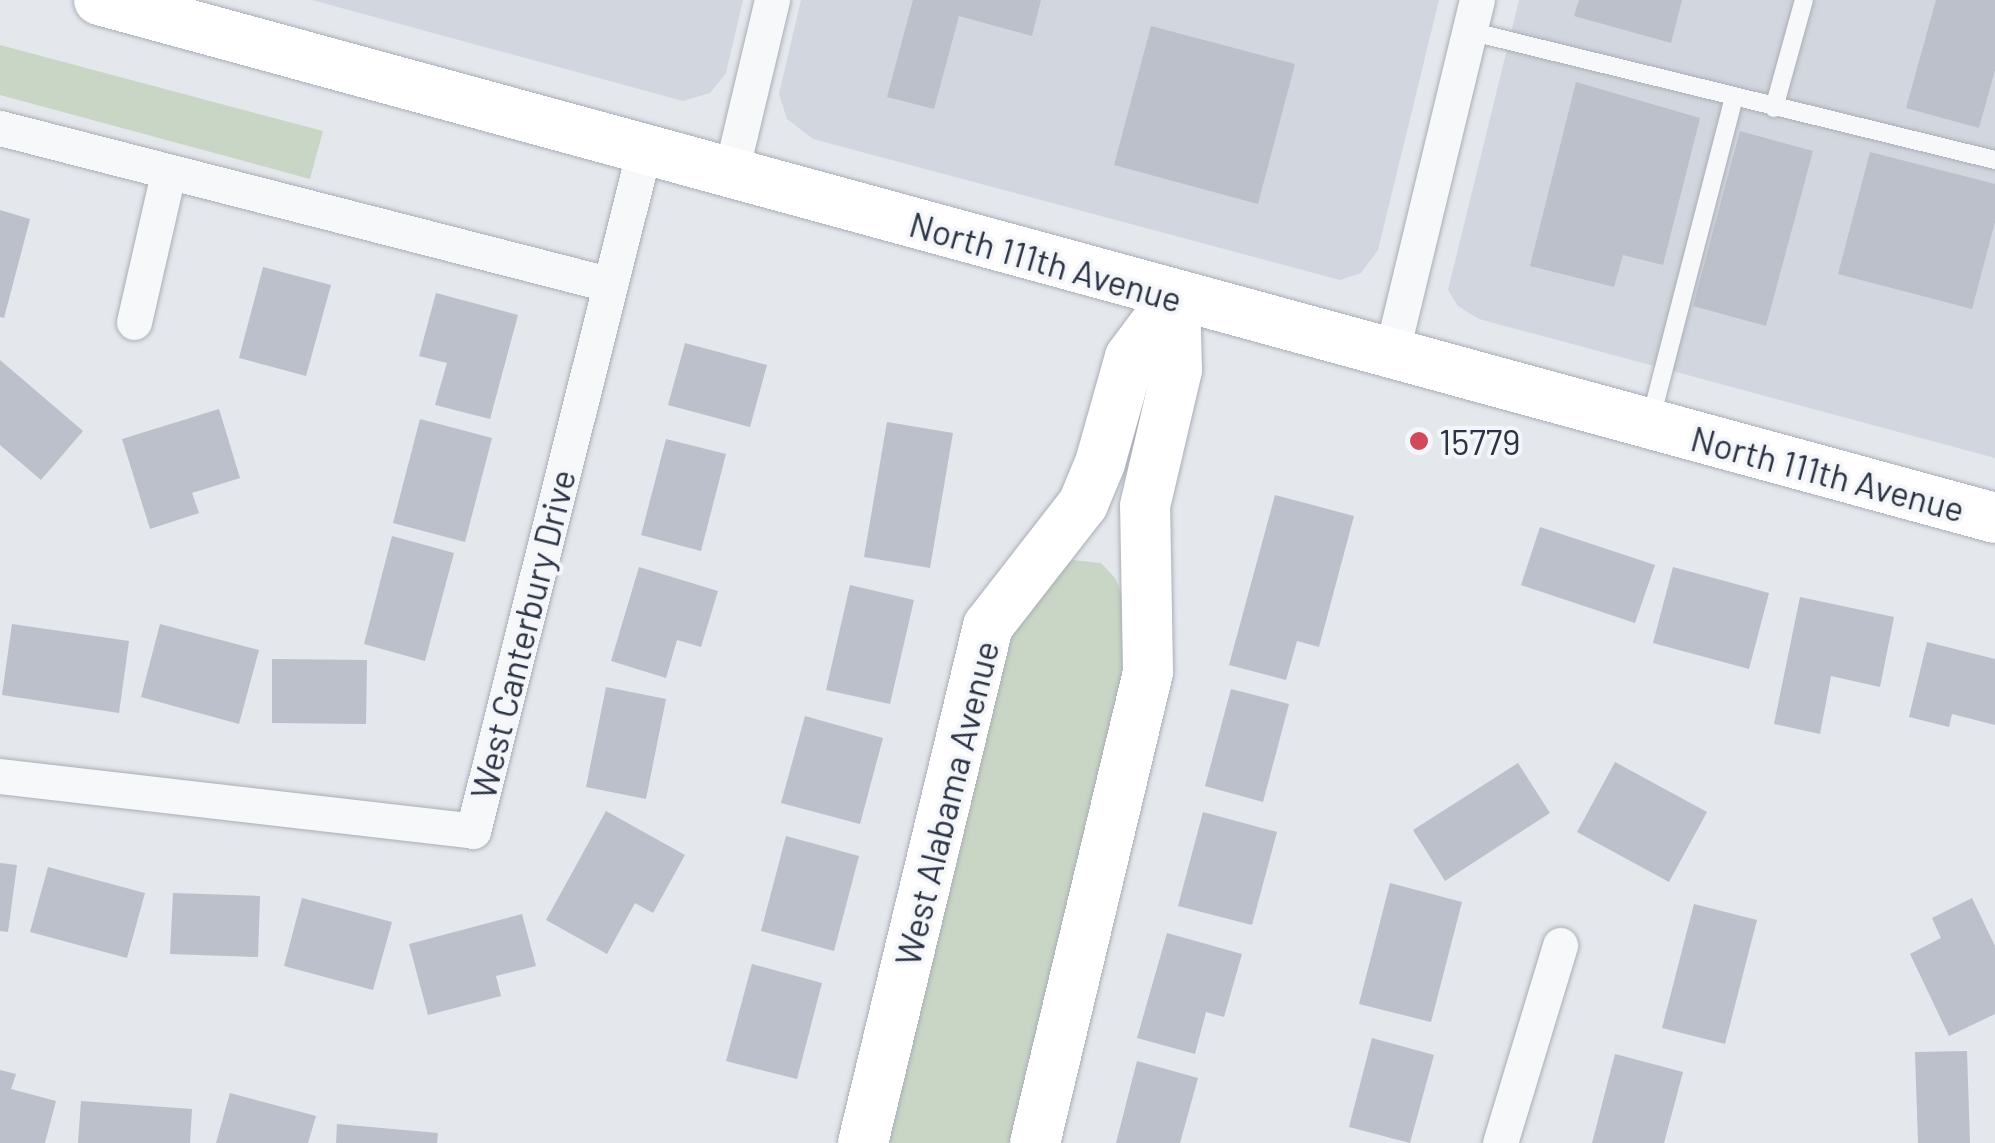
<!DOCTYPE html>
<html>
<head>
<meta charset="utf-8">
<style>
	body { margin:0 }
	#map { position:relative; width:1995px; height:1143px; overflow:hidden; background:#e4e7ec; font-family:Barlow,sans-serif }
	div>[style] { position:absolute }
	[style*='--x'] { left:calc(var(--x)*1px); top:calc(var(--y)*1px); width:calc(var(--w)*1px); rotate:calc(var(--a)*1deg) }
	.built>* { inset:0; background:#d2d6de }
	.green>* { inset:0; background:#c9d6c5 }
	.building>* { inset:0; background:#bbc0ca }
	.roads { filter:drop-shadow(0 0 2px #a9aeb7) drop-shadow(0 0 2px #a9aeb7) }
	.lane>* { height:18px; margin:-9px; padding:0 9px; transform-origin:9px; border-radius:9px; background:#f7f8fa }
	.street>* { height:35px; margin:-17.5px; padding:0 17.5px; transform-origin:17.5px; border-radius:17.5px; background:#f7f8fa }
	.secondary>* { height:50px; margin:-25px; padding:0 25px; transform-origin:25px; border-radius:25px; background:#fff }
	.dots>* { width:28px; height:28px; translate:-50% -50%; box-sizing:border-box; border:5px solid #f4f6f9; border-radius:50% }
	span { translate:-50% -50%; white-space:nowrap; text-align:center; line-height:1.15; -webkit-text-stroke:8px #f4f6f9; paint-order:stroke }
	.street-label { font-size:35px; color:#2b3445 }
	.poi-label { font-size:35px; color:#2b3445 }
	.left { translate:0 -50%; text-align:left }
</style>
</head>
<body>
<div id="map">
	<div class="built">
		<i style="clip-path:polygon(312px 0,743px 0,726px 73px,710px 93px,683px 101px)"></i>
		<i style="clip-path:polygon(801px 0,1439px 0,1378px 250px,1361px 273px,1340px 280px,813px 139px,787px 119px,779px 94px)"></i>
		<i style="clip-path:polygon(1519px 0,1995px 0,1995px 458px,1479px 319px,1458px 306px,1448px 290px)"></i>
	</div>
	<div class="green">
		<i style="clip-path:polygon(0 45px,323px 131px,310px 179px,0 95px)"></i>
		<i style="clip-path:polygon(1073px 560px,1101px 563px,1115px 578px,1126px 605px,1129px 666px,1018px 1143px,888px 1143px,1012px 633px,1064px 565px)"></i>
	</div>
	<div class="building">
		<i style="clip-path:polygon(913px 0,1041px 0,1032px 36px,959px 16px,934px 109px,887px 97px)"></i>
		<i style="clip-path:polygon(1579px 0,1682px 0,1671px 43px,1574px 16px)"></i>
		<i style="clip-path:polygon(1936px 0,1995px 0,1995px 70px,1979px 128px,1906px 108px)"></i>
		<i style="clip-path:polygon(1151px 26px,1295px 64px,1258px 204px,1114px 165px)"></i>
		<i style="clip-path:polygon(1576px 82px,1700px 118px,1663px 265px,1623px 255px,1614px 287px,1530px 266px)"></i>
		<i style="clip-path:polygon(1740px 131px,1813px 151px,1766px 326px,1693px 306px)"></i>
		<i style="clip-path:polygon(1870px 152px,1995px 184px,1995px 222px,1972px 309px,1838px 274px)"></i>
		<i style="clip-path:polygon(0 210px,30px 219px,4px 318px,0 317px)"></i>
		<i style="clip-path:polygon(263px 267px,331px 285px,306px 376px,239px 358px)"></i>
		<i style="clip-path:polygon(436px 293px,518px 315px,490px 419px,435px 405px,447px 363px,419px 356px)"></i>
		<i style="clip-path:polygon(685px 343px,767px 365px,750px 427px,668px 405px)"></i>
		<i style="clip-path:polygon(0 360px,83px 431px,41px 480px,0 445px)"></i>
		<i style="clip-path:polygon(219px 409px,240px 478px,192px 493px,199px 513px,150px 529px,122px 439px)"></i>
		<i style="clip-path:polygon(420px 419px,492px 438px,465px 542px,393px 523px)"></i>
		<i style="clip-path:polygon(887px 422px,953px 433px,930px 568px,864px 557px)"></i>
		<i style="clip-path:polygon(666px 439px,726px 454px,701px 551px,641px 535px)"></i>
		<i style="clip-path:polygon(1275px 495px,1354px 516px,1319px 647px,1297px 641px,1286px 680px,1229px 665px)"></i>
		<i style="clip-path:polygon(1540px 527px,1655px 565px,1635px 623px,1521px 585px)"></i>
		<i style="clip-path:polygon(392px 536px,454px 553px,425px 661px,364px 644px)"></i>
		<i style="clip-path:polygon(639px 567px,718px 591px,701px 647px,677px 640px,666px 678px,611px 661px)"></i>
		<i style="clip-path:polygon(1673px 567px,1769px 593px,1749px 669px,1653px 643px)"></i>
		<i style="clip-path:polygon(850px 585px,914px 600px,890px 704px,826px 690px)"></i>
		<i style="clip-path:polygon(1800px 597px,1894px 617px,1880px 687px,1831px 676px,1820px 734px,1774px 724px)"></i>
		<i style="clip-path:polygon(12px 624px,129px 641px,119px 713px,2px 695px)"></i>
		<i style="clip-path:polygon(160px 624px,259px 650px,239px 724px,141px 697px)"></i>
		<i style="clip-path:polygon(1927px 642px,1995px 659px,1995px 725px,1952px 714px,1949px 727px,1909px 717px)"></i>
		<i style="clip-path:polygon(272px 659px,367px 660px,366px 724px,272px 723px)"></i>
		<i style="clip-path:polygon(606px 687px,666px 699px,646px 799px,586px 787px)"></i>
		<i style="clip-path:polygon(1231px 689px,1289px 704px,1263px 802px,1205px 786px)"></i>
		<i style="clip-path:polygon(805px 716px,883px 738px,860px 824px,781px 803px)"></i>
		<i style="clip-path:polygon(1615px 762px,1707px 812px,1669px 882px,1577px 832px)"></i>
		<i style="clip-path:polygon(1518px 763px,1550px 813px,1445px 881px,1413px 830px)"></i>
		<i style="clip-path:polygon(606px 811px,685px 855px,653px 913px,635px 903px,607px 954px,546px 920px)"></i>
		<i style="clip-path:polygon(1203px 812px,1277px 832px,1252px 925px,1178px 906px)"></i>
		<i style="clip-path:polygon(786px 836px,859px 856px,834px 951px,761px 931px)"></i>
		<i style="clip-path:polygon(0 863px,17px 865px,8px 932px,0 931px)"></i>
		<i style="clip-path:polygon(48px 867px,145px 893px,127px 958px,30px 932px)"></i>
		<i style="clip-path:polygon(1390px 883px,1462px 902px,1431px 1022px,1359px 1004px)"></i>
		<i style="clip-path:polygon(173px 893px,260px 896px,258px 957px,170px 954px)"></i>
		<i style="clip-path:polygon(302px 898px,392px 922px,373px 990px,284px 966px)"></i>
		<i style="clip-path:polygon(1972px 898px,1995px 946px,1995px 1014px,1949px 1036px,1910px 954px,1941px 938px,1932px 918px)"></i>
		<i style="clip-path:polygon(1694px 904px,1757px 920px,1725px 1044px,1662px 1028px)"></i>
		<i style="clip-path:polygon(522px 914px,536px 966px,496px 976px,501px 996px,428px 1015px,409px 944px)"></i>
		<i style="clip-path:polygon(1167px 933px,1242px 954px,1224px 1017px,1206px 1012px,1195px 1054px,1137px 1038px)"></i>
		<i style="clip-path:polygon(752px 964px,822px 983px,797px 1079px,726px 1061px)"></i>
		<i style="clip-path:polygon(1372px 1038px,1434px 1055px,1410px 1143px,1349px 1127px)"></i>
		<i style="clip-path:polygon(1967px 1051px,1970px 1143px,1918px 1143px,1915px 1052px)"></i>
		<i style="clip-path:polygon(1615px 1054px,1683px 1072px,1664px 1143px,1592px 1143px)"></i>
		<i style="clip-path:polygon(1137px 1061px,1198px 1078px,1180px 1143px,1116px 1143px)"></i>
		<i style="clip-path:polygon(0 1070px,16px 1074px,11px 1089px,56px 1101px,45px 1143px,0 1143px)"></i>
		<i style="clip-path:polygon(230px 1093px,316px 1116px,308px 1143px,216px 1143px)"></i>
		<i style="clip-path:polygon(81px 1101px,192px 1109px,190px 1143px,78px 1143px)"></i>
		<i style="clip-path:polygon(337px 1124px,438px 1133px,437px 1143px,336px 1143px)"></i>
	</div>
	<div class="roads">
		<div class="lane">
			<i style="--x:1469;--y:31;--w:542;--a:13.78"></i>
			<i style="--x:1774;--y:108;--w:112;--a:-74.5"></i>
			<i style="--x:1650;--y:422;--w:335;--a:-75.5"></i>
		</div>
		<div class="street">
			<i style="--x:0;--y:128;--w:628;--a:14.39"></i>
			<i style="--x:731;--y:172;--w:177;--a:-76.6"></i>
			<i style="--x:134;--y:322;--w:152;--a:-77.1"></i>
			<i style="--x:1391;--y:355;--w:365;--a:-76.4"></i>
			<i style="--x:0;--y:776;--w:476;--a:6.6"></i>
			<i style="--x:473;--y:831;--w:702;--a:-75.9"></i>
			<i style="--x:1500;--y:1143;--w:207;--a:-73.1"></i>
		</div>
		<div class="secondary">
			<i style="--x:99;--y:0;--w:1965;--a:15.28"></i>
			<i style="--x:863;--y:1143;--w:532;--a:-76.41"></i>
			<i style="--x:988;--y:626;--w:155;--a:-52.1"></i>
			<i style="--x:1083;--y:504;--w:44;--a:-67.5"></i>
			<i style="--x:1100;--y:463;--w:110;--a:-74.2"></i>
			<i style="--x:1130;--y:357;--w:75;--a:-53.1"></i>
			<i style="--x:1035;--y:1143;--w:484;--a:-76.5"></i>
			<i style="--x:1148;--y:672;--w:166;--a:-91"></i>
			<i style="--x:1145;--y:506;--w:140;--a:-76.8"></i>
			<i style="--x:1177;--y:370;--w:73;--a:-91.6"></i>
		</div>
	</div>
	<div class="dots">
		<i style="left:1419px;top:441px;background:#d1495b"></i>
	</div>
	<div class="street-label">
		<span style="left:1046px;top:261px;rotate:16deg">North 111th Avenue</span>
		<span style="left:1828px;top:473px;rotate:15deg">North 111th Avenue</span>
		<span style="left:522px;top:634px;rotate:-76deg">West Canterbury Drive</span>
		<span style="left:946px;top:803px;rotate:-76deg">West Alabama Avenue</span>
	</div>
	<div class="poi-label">
		<span class="left" style="left:1439px;top:441px">15779</span>
	</div>
</div>
</body>
</html>
